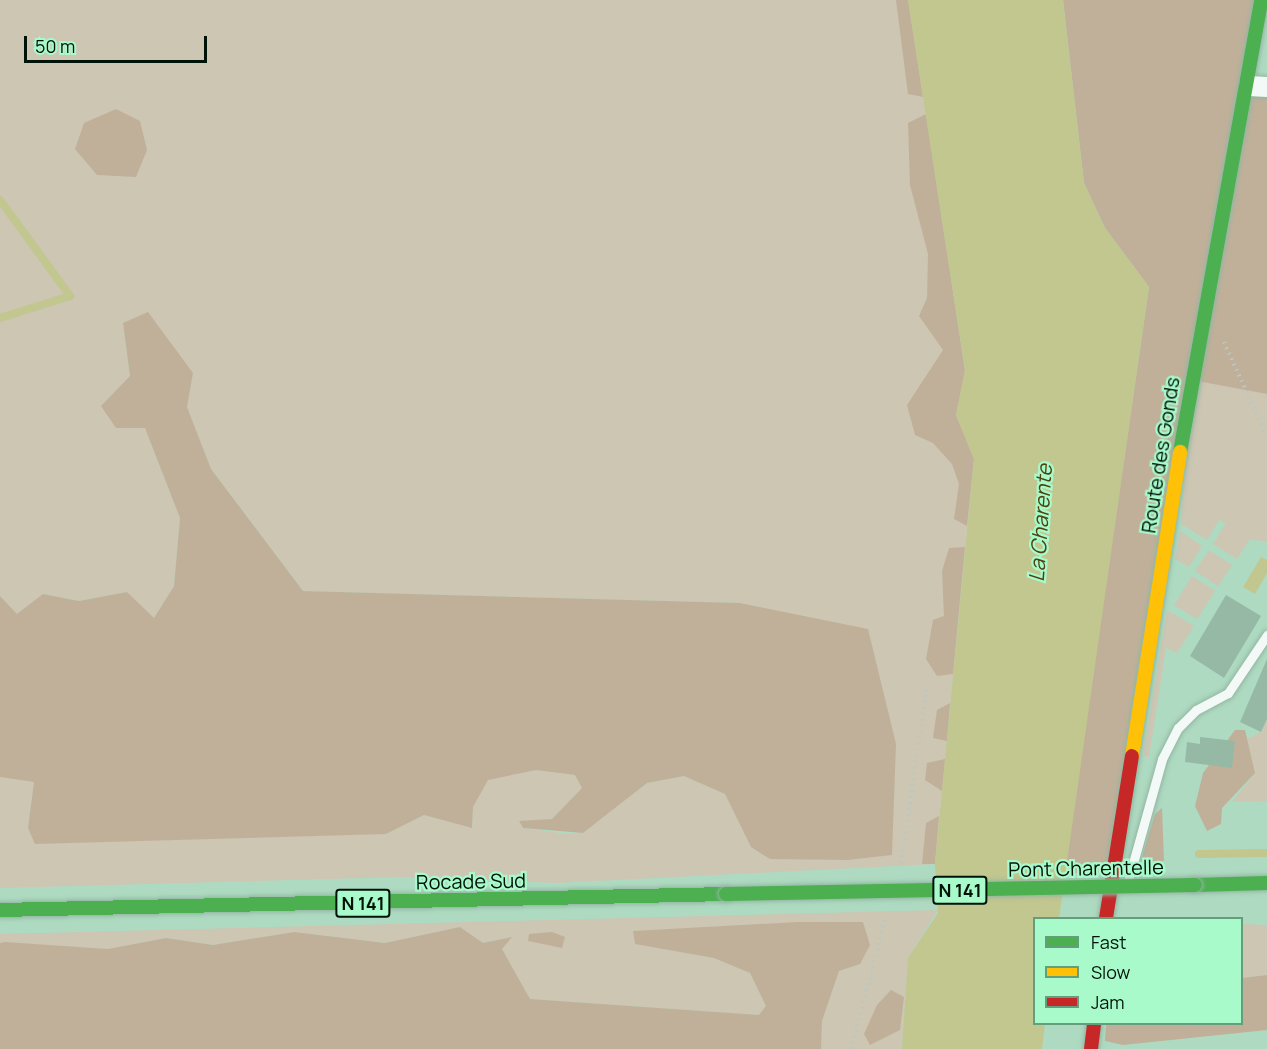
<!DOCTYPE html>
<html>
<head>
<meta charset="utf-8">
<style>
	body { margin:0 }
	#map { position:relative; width:1267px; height:1049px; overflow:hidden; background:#aedac1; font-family:Manrope,sans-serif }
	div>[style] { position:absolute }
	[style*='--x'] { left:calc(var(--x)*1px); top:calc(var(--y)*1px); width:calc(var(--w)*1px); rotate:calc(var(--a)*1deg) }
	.green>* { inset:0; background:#ccc6b3 }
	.forest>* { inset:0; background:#c1b099 }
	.water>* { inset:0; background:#c2c68f }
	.stream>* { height:8px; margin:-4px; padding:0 4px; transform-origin:4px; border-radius:4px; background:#c2c68f }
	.building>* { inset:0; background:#95b9a5 }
	.path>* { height:4px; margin-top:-2px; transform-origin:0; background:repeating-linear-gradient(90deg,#bcc7c1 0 1.5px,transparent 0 6px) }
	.roads { filter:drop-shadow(0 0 2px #92b6a2) drop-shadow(0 0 2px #92b6a2) }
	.lane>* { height:9px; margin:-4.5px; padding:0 4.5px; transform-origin:4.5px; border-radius:4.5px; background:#f3f9f6 }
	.street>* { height:20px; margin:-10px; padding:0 10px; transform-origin:10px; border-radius:10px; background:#f3f9f6 }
	.fast>* { height:14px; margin:-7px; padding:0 7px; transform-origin:7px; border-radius:7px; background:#4caf50 }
	.slow>* { height:14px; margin:-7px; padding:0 7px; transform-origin:7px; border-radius:7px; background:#ffc107 }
	.jam>* { height:14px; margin:-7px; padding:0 7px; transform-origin:7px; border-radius:7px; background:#c62828 }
	.bridges { filter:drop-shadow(0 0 2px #92b6a2) drop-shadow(0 0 2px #92b6a2) }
	.fast-bridge>* { height:14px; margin:-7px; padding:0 7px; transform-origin:7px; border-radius:7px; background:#4caf50 }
	span { translate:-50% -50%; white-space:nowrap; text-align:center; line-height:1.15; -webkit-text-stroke:4.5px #a8facb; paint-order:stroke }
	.shield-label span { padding:2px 4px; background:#a8facb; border:2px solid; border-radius:4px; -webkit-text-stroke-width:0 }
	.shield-label { font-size:18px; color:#001308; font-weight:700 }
	.street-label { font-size:20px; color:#001308 }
	.water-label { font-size:21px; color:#4d430e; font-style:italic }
	.legend { position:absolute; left:1033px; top:917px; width:210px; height:108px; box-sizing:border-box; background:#a8facb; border:2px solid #659e7d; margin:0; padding:8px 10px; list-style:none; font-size:18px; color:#001308 }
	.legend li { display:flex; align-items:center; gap:12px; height:30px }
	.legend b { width:30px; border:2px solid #659e7d }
	.scale { position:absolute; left:24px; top:36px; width:183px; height:27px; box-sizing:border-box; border:3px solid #001308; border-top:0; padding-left:8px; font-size:18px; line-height:21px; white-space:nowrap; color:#001308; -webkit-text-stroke:4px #a8facb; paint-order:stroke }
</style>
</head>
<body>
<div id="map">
	<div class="green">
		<i style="clip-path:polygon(0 0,908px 0,965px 371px,974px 459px,935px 864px,557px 883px,401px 877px,0 888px,0 777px,34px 782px,28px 828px,386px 834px,424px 815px,472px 828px,473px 807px,488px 779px,536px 770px,575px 775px,582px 788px,552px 819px,519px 822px,523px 828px,567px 834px,583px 833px,647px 783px,684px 776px,725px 794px,751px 847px,770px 858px,848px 860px,892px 855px,740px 603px,303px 591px,211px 469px,187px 407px,193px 373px,123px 323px,130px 376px,116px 428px,145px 428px,180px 518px,174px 586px,154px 619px,127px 592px,79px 601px,44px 594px,17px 614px,0 596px)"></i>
		<i style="clip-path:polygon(1191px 379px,1267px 394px,1267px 542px,1250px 539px,1237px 559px,1213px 544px,1226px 523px,1219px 520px,1207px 540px,1181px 524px)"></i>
		<i style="clip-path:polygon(1180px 531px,1202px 546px,1189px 567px,1175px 559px)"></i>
		<i style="clip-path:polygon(1209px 550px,1232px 565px,1218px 586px,1195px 571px)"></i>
		<i style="clip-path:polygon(1192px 576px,1215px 591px,1197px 619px,1174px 605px)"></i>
		<i style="clip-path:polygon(1167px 610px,1194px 626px,1177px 653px,1166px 648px,1149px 757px,1143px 756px)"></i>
		<i style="clip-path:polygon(1267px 719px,1267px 801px,1232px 802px,1255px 773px,1247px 739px,1261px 732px)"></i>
		<i style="clip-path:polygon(938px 910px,908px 958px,902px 1049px,821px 1049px,822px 1021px,839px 971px,860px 964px,635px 944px,714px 958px,750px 973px,766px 1006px,759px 1015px,530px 999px,502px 949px,511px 937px,483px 943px,460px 927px,385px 943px,294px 932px,213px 945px,166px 938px,109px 949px,0 943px,0 934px)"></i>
		<i style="clip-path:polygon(1242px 924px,1267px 925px,1267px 975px,1242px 978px)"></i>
	</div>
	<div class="forest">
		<i style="clip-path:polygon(896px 0,908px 0,923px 97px,908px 94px)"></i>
		<i style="clip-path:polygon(1063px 0,1260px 0,1249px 86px,1267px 87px,1267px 394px,1192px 380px,1112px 871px,1064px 874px,1149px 287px,1105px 228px,1084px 183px)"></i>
		<i style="clip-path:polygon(116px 109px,140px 121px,147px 150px,136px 177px,97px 175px,75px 149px,84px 123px)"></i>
		<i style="clip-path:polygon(926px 114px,965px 371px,956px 415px,974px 459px,967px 526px,954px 519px,959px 484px,952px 464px,933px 443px,915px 435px,907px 405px,943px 350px,919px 316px,927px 298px,928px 254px,910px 185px,908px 123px)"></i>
		<i style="clip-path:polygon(148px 312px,193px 373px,187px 407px,211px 469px,303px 591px,740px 603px,868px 629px,896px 744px,892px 855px,848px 860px,770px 859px,751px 847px,725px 794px,684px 776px,647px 783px,583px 833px,523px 828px,519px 821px,552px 819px,582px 788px,575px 775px,536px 770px,488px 780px,473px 807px,472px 828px,424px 815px,386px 834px,35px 844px,28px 828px,34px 782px,0 777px,0 596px,17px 614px,43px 594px,79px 601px,127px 592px,154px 618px,174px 586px,180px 518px,145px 428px,116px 428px,101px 406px,130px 376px,123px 323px)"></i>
		<i style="clip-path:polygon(965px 547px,953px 674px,937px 676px,926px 659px,933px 620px,944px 616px,942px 571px,949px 548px)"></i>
		<i style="clip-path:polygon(950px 703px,947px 741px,933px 738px,937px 710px)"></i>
		<i style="clip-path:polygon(1235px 730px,1245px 730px,1255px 773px,1222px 808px,1221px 824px,1207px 831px,1195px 806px,1203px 773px)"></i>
		<i style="clip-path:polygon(945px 759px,942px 791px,925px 780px,927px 763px)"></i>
		<i style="clip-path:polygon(1162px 808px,1164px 861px,1141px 861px,1155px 814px)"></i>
		<i style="clip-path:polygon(939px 816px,935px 864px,922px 864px,926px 823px)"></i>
		<i style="clip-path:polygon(797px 922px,863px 922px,870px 945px,860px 964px,839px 971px,822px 1021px,821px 1049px,0 1049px,0 943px,5px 942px,108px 949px,166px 938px,213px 945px,294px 932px,385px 943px,460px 927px,483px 943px,512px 937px,502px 949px,530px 999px,759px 1015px,766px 1006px,750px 973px,714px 958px,635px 944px,633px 931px)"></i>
		<i style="clip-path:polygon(552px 932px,565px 937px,562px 948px,528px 941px,529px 934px)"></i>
		<i style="clip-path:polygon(1267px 975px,1267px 1030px,1123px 1045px,1105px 1041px,1106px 1024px,1242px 1024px,1242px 978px)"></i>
		<i style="clip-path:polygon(891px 990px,904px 997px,900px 1030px,870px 1045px,864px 1034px,877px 1005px)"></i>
	</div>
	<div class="water">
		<i style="clip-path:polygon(908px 0,1063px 0,1084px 183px,1105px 228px,1149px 287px,1059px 918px,1034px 918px,1034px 1024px,1045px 1024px,1042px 1049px,902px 1049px,908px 958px,938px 913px,935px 864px,974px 459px,956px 415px,965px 370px)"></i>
		<i style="clip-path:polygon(1261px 557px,1267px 560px,1267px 573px,1255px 594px,1243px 587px)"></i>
	</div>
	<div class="stream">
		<i style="--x:0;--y:200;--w:119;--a:53.9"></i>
		<i style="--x:70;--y:296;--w:73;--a:162.6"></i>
		<i style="--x:1199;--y:854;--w:68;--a:-0.8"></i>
	</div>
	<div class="building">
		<i style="clip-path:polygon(1226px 595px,1261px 616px,1224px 678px,1190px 656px)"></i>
		<i style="clip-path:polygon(1267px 659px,1267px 719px,1261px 732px,1240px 722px)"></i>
		<i style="clip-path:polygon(1200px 737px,1235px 741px,1232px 768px,1185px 762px,1187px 742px,1200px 744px)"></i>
	</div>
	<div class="path">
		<i style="--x:1224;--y:342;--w:104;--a:65.6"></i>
		<i style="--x:901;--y:863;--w:180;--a:-81.7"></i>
		<i style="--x:851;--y:1049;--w:134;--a:-75.3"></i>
	</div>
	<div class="roads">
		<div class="lane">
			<i style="--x:1128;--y:881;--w:127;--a:-74.4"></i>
			<i style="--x:1162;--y:759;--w:35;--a:-63"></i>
			<i style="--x:1178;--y:728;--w:25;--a:-45"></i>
			<i style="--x:1196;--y:710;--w:36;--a:-28"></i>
			<i style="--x:1228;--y:693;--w:70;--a:-56.1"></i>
		</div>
		<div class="street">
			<i style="--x:1249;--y:86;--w:18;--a:3"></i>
		</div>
		<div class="fast">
			<i style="--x:1180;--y:452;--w:459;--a:-79.8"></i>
			<i style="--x:1195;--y:885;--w:72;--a:-1.6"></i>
			<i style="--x:0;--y:910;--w:726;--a:-1.26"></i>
		</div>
		<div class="slow">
			<i style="--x:1132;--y:756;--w:308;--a:-81"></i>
		</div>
		<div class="jam">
			<i style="--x:1106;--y:918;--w:164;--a:-80.9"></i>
			<i style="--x:1091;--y:1049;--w:25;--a:-83"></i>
		</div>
	</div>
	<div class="bridges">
		<div class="fast-bridge">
			<i style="--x:726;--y:894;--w:469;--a:-1.1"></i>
		</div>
	</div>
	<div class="shield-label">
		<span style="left:960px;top:890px">N 141</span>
		<span style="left:363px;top:903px">N 141</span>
	</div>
	<div class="street-label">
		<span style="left:1160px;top:455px;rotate:-81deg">Route des Gonds</span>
		<span style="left:1086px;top:868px;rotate:-1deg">Pont Charentelle</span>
		<span style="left:471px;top:881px;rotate:-1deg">Rocade Sud</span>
	</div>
	<div class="water-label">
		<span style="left:1040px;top:523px;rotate:-86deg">La Charente</span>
	</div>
	<ul class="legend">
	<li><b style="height:8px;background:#4caf50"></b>Fast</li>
	<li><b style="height:8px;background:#ffc107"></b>Slow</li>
	<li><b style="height:8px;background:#c62828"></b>Jam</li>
	</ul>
	<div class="scale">50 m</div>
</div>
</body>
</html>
